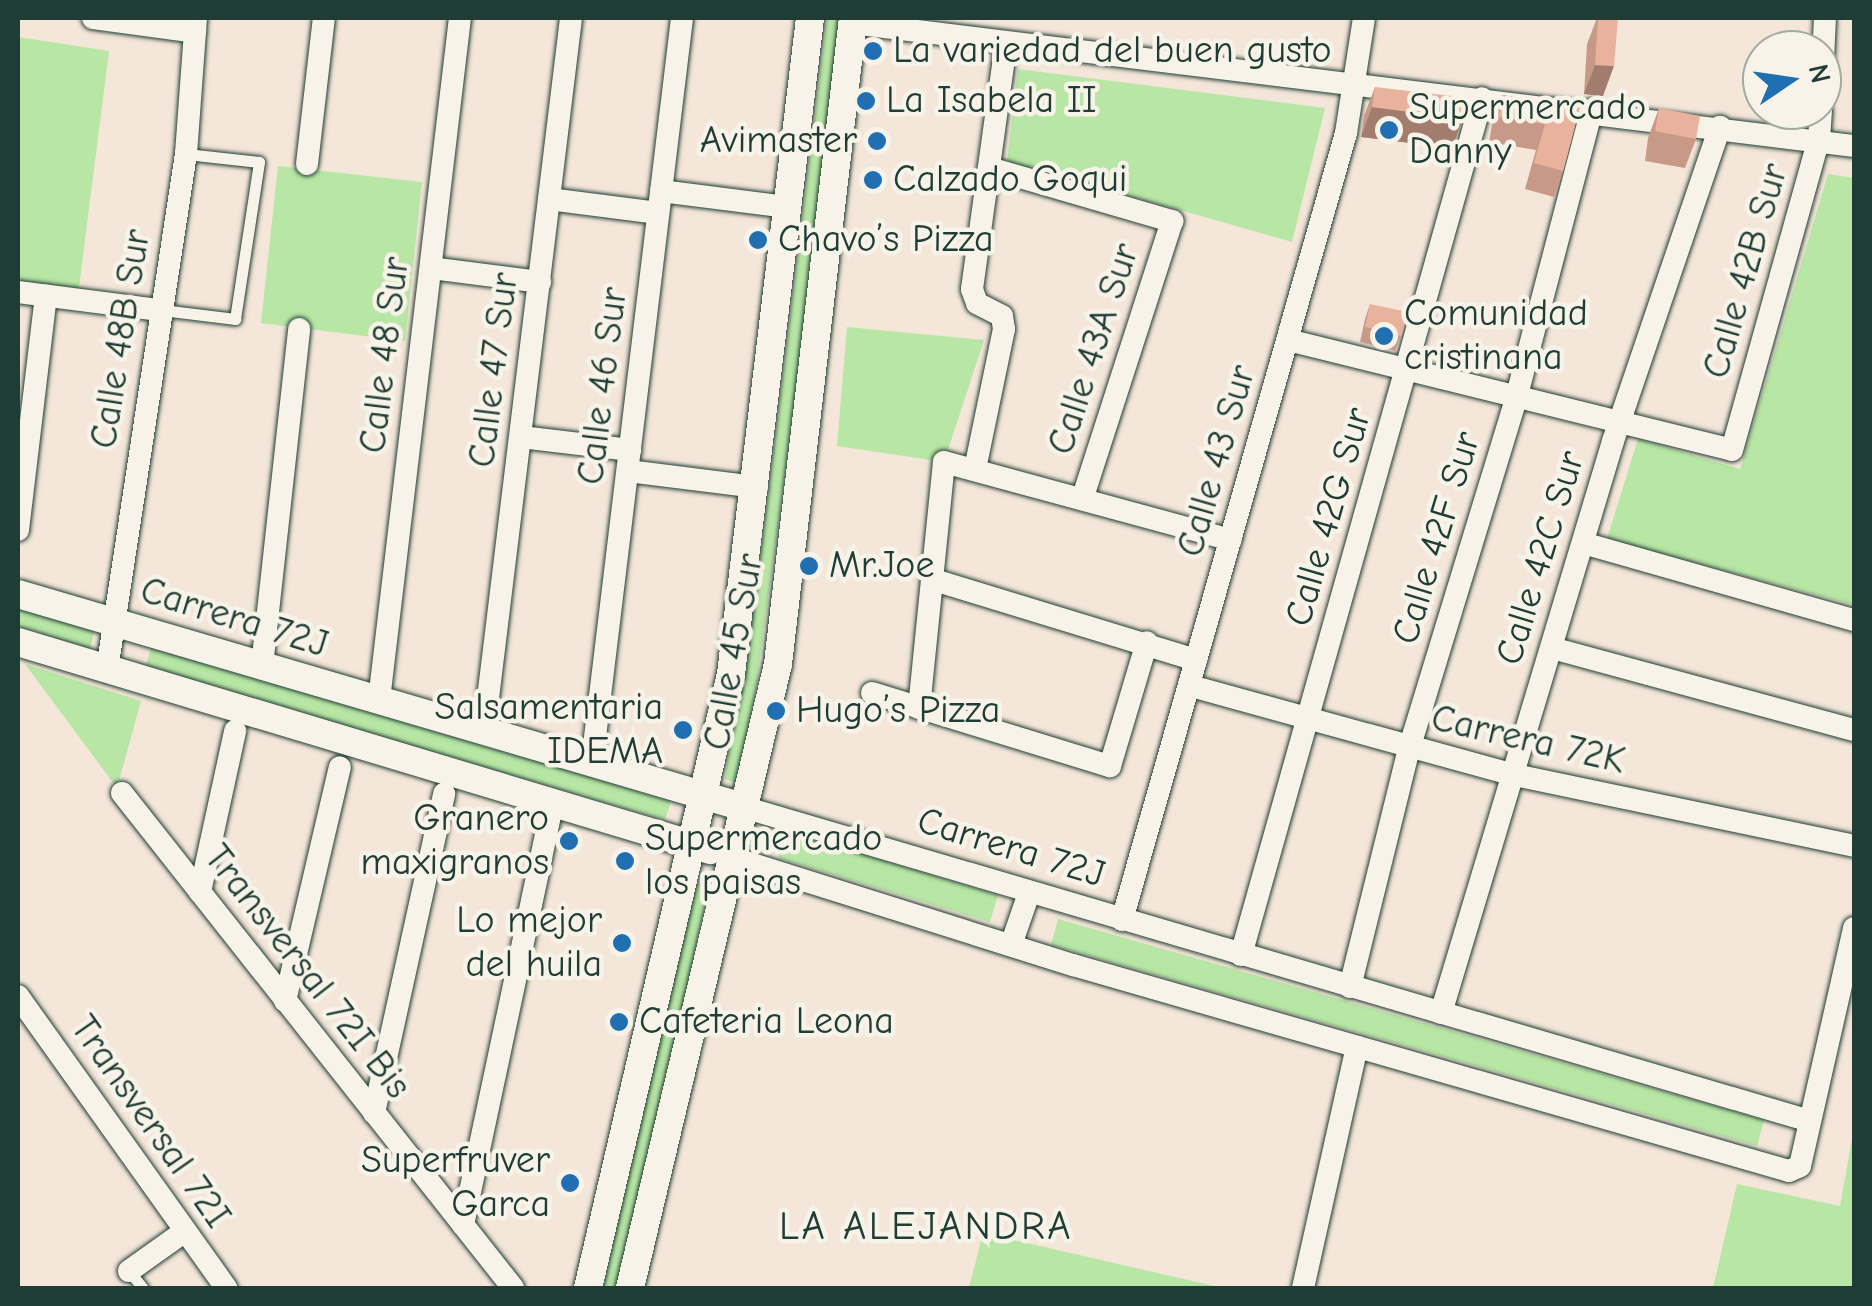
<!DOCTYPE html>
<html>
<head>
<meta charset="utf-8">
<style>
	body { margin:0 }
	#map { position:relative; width:1872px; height:1306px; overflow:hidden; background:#f4e6d9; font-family:"Comic Neue",sans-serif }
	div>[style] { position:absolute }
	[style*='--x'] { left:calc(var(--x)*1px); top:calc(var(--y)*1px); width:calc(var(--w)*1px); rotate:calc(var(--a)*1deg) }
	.green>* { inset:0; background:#b8e6a5 }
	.roads { filter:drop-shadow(0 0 2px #1f3d34) drop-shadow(0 0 2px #1f3d34) }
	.service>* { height:11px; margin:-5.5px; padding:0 5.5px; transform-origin:5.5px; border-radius:5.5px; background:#f7f3e8 }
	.minor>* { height:22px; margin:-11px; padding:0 11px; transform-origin:11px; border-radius:11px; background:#f7f3e8 }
	.tertiary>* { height:28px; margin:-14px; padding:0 14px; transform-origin:14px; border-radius:14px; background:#f7f3e8 }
	.wall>* { inset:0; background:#c89987 }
	.shaded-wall>* { inset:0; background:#a27d6e }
	.building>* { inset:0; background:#e8b29d }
	.dots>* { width:28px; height:28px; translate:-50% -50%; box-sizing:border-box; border:5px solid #f7f3e8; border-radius:50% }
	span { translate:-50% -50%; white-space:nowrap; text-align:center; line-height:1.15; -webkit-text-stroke:9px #f7f3e8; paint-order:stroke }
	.poi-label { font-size:38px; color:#1f3d34 }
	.left { translate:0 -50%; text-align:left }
	.right { translate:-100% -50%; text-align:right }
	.street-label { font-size:38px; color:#1f3d34 }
	.neighbourhood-label { font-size:40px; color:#1f3d34; letter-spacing:2.5px }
	.frame { position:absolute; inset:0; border:20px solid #1f3d34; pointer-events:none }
	.north { position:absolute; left:1742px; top:30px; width:100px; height:100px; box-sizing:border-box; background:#f7f3e8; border:2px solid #a1aaa0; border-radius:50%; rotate:77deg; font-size:28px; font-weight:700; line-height:40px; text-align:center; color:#1f3d34 }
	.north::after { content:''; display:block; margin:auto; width:35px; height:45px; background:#1f6fb2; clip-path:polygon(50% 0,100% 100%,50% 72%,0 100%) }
</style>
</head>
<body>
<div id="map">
	<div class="green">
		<i style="clip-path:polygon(827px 18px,841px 18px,811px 281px,756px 688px,736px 783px,725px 779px,764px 532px)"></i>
		<i style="clip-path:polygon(18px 37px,109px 51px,78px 295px,18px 289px)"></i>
		<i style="clip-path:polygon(1018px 69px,1325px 108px,1292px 242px,1007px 161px)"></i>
		<i style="clip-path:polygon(278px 166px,422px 182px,405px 341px,261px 323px)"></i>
		<i style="clip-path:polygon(1828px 174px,1854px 178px,1854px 605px,1607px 539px,1638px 439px,1740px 469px)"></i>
		<i style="clip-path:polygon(847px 327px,984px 340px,944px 462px,837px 446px)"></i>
		<i style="clip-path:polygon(18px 605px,96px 624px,90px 649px,18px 626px)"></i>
		<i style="clip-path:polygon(151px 648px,671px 801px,665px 820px,145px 668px)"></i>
		<i style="clip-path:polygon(25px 664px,141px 701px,117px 788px)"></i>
		<i style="clip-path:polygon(786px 831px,998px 895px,990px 922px,778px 858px)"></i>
		<i style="clip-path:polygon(693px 882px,709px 886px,620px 1288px,603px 1288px)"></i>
		<i style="clip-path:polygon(1058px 919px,1764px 1120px,1757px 1146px,1051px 945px)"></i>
		<i style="clip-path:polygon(1854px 1128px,1854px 1288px,1713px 1288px,1737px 1184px,1840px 1206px)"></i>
		<i style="clip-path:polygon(983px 1233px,1223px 1288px,969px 1288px)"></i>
	</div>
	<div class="roads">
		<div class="service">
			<i style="--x:162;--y:310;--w:74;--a:7"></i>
			<i style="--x:235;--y:319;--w:159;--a:-81.3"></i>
			<i style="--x:259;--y:162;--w:73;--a:-173.7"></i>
			<i style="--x:129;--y:1271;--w:22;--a:51"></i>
		</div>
		<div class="minor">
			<i style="--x:93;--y:18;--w:103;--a:7.8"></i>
			<i style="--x:852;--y:23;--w:1010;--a:7"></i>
			<i style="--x:1822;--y:81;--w:63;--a:-87.3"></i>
			<i style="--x:307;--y:164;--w:147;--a:-83.4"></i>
			<i style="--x:989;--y:168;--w:191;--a:16.2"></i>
			<i style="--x:1172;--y:221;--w:292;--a:107.9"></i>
			<i style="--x:661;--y:191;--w:128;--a:7.2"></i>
			<i style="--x:549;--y:199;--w:110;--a:7.3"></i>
			<i style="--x:431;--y:268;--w:110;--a:7.3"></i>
			<i style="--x:18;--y:292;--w:141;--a:7.3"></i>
			<i style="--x:1288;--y:340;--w:457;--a:13.9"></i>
			<i style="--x:1732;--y:450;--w:323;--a:-74.4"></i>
			<i style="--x:1819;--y:139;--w:29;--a:-86"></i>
			<i style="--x:521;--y:437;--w:110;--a:6.8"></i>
			<i style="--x:975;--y:469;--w:143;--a:-78.3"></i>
			<i style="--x:1004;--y:329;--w:13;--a:-99"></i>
			<i style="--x:1002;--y:316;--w:28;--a:-153"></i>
			<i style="--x:977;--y:303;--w:15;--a:-110"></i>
			<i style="--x:972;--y:289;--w:248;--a:-82.1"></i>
			<i style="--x:628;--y:471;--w:130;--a:7.1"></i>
			<i style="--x:18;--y:530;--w:236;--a:-83.2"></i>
			<i style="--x:1583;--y:543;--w:282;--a:15.9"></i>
			<i style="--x:934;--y:580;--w:274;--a:17"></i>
			<i style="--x:1552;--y:648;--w:313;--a:15.2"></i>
			<i style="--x:262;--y:666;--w:339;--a:-83.7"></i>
			<i style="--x:107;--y:670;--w:522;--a:-81.3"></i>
			<i style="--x:186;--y:154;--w:136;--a:-85.8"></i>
			<i style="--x:1191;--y:686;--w:331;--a:15.4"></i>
			<i style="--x:1510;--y:774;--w:351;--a:11.8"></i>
			<i style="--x:872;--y:693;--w:249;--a:17.1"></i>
			<i style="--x:1110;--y:766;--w:129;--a:-73.4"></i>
			<i style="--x:379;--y:700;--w:687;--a:-83.23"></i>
			<i style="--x:919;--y:708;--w:247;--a:-84.2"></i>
			<i style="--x:944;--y:462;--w:297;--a:15.2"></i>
			<i style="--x:484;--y:731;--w:718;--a:-83.04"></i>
			<i style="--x:592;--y:762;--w:749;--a:-83.1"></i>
			<i style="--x:122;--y:793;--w:631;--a:51.69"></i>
			<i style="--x:743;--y:807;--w:1112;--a:16.4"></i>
			<i style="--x:730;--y:857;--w:360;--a:17.5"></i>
			<i style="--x:1073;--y:965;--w:745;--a:16.05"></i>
			<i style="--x:1789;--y:1171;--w:12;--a:-24"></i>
			<i style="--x:1800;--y:1166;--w:244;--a:-77.2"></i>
			<i style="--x:200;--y:892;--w:165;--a:-77.7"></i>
			<i style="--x:1122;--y:920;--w:818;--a:-74.11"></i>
			<i style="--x:1346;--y:133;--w:116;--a:-81.1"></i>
			<i style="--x:1011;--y:945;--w:55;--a:-70.9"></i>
			<i style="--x:1241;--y:955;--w:890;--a:-74.29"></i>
			<i style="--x:1350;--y:987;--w:245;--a:-76.1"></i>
			<i style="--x:1409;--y:749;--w:370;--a:-73"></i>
			<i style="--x:1517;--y:395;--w:295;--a:-75.3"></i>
			<i style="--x:18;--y:996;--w:359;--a:54.5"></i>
			<i style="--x:285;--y:1001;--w:240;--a:-76.8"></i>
			<i style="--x:1441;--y:1013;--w:597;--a:-73.26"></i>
			<i style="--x:1613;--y:441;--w:332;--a:-71.2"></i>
			<i style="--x:374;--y:1113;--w:327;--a:-77.6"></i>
			<i style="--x:463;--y:1225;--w:432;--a:-78"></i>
			<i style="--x:129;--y:1271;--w:69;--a:-35.5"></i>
			<i style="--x:1303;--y:1288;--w:247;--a:-77.4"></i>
		</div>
		<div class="tertiary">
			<i style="--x:18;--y:594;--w:756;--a:16.37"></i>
			<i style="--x:18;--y:642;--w:723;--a:16.73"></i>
			<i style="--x:588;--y:1288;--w:630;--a:-76.89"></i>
			<i style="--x:731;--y:674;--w:661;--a:-83.13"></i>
			<i style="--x:630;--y:1288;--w:641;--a:-76.66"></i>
			<i style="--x:778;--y:664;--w:650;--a:-83.38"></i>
		</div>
	</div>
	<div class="wall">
		<i style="clip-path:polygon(1597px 18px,1618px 18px,1603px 96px,1584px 94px,1587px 44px)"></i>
		<i style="clip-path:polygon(1375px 87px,1463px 119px,1452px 148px,1361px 137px,1364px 116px)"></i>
		<i style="clip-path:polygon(1502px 95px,1580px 107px,1563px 171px,1554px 197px,1525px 189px,1536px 150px,1489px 142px,1493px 120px)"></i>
		<i style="clip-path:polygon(1659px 108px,1696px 139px,1685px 168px,1645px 161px,1648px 138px)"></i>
		<i style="clip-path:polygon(1370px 304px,1401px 336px,1395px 351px,1360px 342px,1365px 319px)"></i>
	</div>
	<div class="shaded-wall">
		<i style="clip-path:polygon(1595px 65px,1614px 66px,1603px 96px,1584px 94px)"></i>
		<i style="clip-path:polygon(1372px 107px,1463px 119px,1452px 148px,1361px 137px)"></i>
	</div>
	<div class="building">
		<i style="clip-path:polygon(1598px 18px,1618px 18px,1614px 66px,1595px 65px)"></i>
		<i style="clip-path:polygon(1375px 87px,1469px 98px,1463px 119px,1372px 107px)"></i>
		<i style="clip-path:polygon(1502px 95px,1580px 107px,1563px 171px,1534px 163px,1545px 124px,1499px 117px)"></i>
		<i style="clip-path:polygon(1659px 108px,1700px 116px,1696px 139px,1655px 131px)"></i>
		<i style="clip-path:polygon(1370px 304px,1408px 312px,1401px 336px,1365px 327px)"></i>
	</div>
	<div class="dots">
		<i style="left:873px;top:51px;background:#1f6fb2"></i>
		<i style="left:866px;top:101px;background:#1f6fb2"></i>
		<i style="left:1389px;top:130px;background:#1f6fb2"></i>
		<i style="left:877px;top:141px;background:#1f6fb2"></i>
		<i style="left:873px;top:180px;background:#1f6fb2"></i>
		<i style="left:758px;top:240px;background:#1f6fb2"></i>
		<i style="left:1384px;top:336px;background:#1f6fb2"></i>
		<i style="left:809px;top:566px;background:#1f6fb2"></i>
		<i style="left:776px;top:711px;background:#1f6fb2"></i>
		<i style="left:683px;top:730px;background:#1f6fb2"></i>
		<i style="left:569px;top:841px;background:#1f6fb2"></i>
		<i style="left:625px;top:861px;background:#1f6fb2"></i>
		<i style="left:622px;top:943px;background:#1f6fb2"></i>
		<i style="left:619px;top:1022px;background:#1f6fb2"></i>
		<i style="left:570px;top:1183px;background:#1f6fb2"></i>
	</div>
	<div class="poi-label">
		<span class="left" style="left:893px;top:51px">La variedad del buen gusto</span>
		<span class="left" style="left:886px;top:101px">La Isabela II</span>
		<span class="left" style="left:1409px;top:130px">Supermercado<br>Danny</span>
		<span class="right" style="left:857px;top:141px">Avimaster</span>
		<span class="left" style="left:893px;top:180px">Calzado Goqui</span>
		<span class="left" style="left:778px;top:240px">Chavo’s Pizza</span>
		<span class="left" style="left:1404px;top:336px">Comunidad<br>cristinana</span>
		<span class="left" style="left:829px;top:566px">Mr.Joe</span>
		<span class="right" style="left:663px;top:730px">Salsamentaria<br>IDEMA</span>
		<span class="left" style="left:796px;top:711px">Hugo’s Pizza</span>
		<span class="right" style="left:549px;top:841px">Granero<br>maxigranos</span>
		<span class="left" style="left:645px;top:861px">Supermercado<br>los paisas</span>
		<span class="right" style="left:602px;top:943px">Lo mejor<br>del huila</span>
		<span class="left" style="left:639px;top:1022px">Cafeteria Leona</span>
		<span class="right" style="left:550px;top:1183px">Superfruver<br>Garca</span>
	</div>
	<div class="street-label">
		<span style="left:1746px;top:271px;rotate:-74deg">Calle 42B Sur</span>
		<span style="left:121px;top:339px;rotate:-81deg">Calle 48B Sur</span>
		<span style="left:1094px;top:349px;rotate:-72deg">Calle 43A Sur</span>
		<span style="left:385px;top:355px;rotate:-83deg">Calle 48 Sur</span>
		<span style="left:494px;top:370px;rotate:-83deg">Calle 47 Sur</span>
		<span style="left:603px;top:386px;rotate:-83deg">Calle 46 Sur</span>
		<span style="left:1217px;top:461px;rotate:-74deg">Calle 43 Sur</span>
		<span style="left:1329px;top:517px;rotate:-74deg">Calle 42G Sur</span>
		<span style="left:1437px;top:538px;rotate:-73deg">Calle 42F Sur</span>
		<span style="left:1541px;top:558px;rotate:-73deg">Calle 42C Sur</span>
		<span style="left:234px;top:618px;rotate:17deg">Carrera 72J</span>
		<span style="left:734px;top:652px;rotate:-80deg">Calle 45 Sur</span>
		<span style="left:1528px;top:740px;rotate:13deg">Carrera 72K</span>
		<span style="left:1011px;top:848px;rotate:17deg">Carrera 72J</span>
		<span style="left:307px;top:972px;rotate:52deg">Transversal 72I Bis</span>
		<span style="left:150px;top:1122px;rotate:55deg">Transversal 72I</span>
	</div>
	<div class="neighbourhood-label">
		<span style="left:926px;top:1226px">LA ALEJANDRA</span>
	</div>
	<div class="frame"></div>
	<div class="north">N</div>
</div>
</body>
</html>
